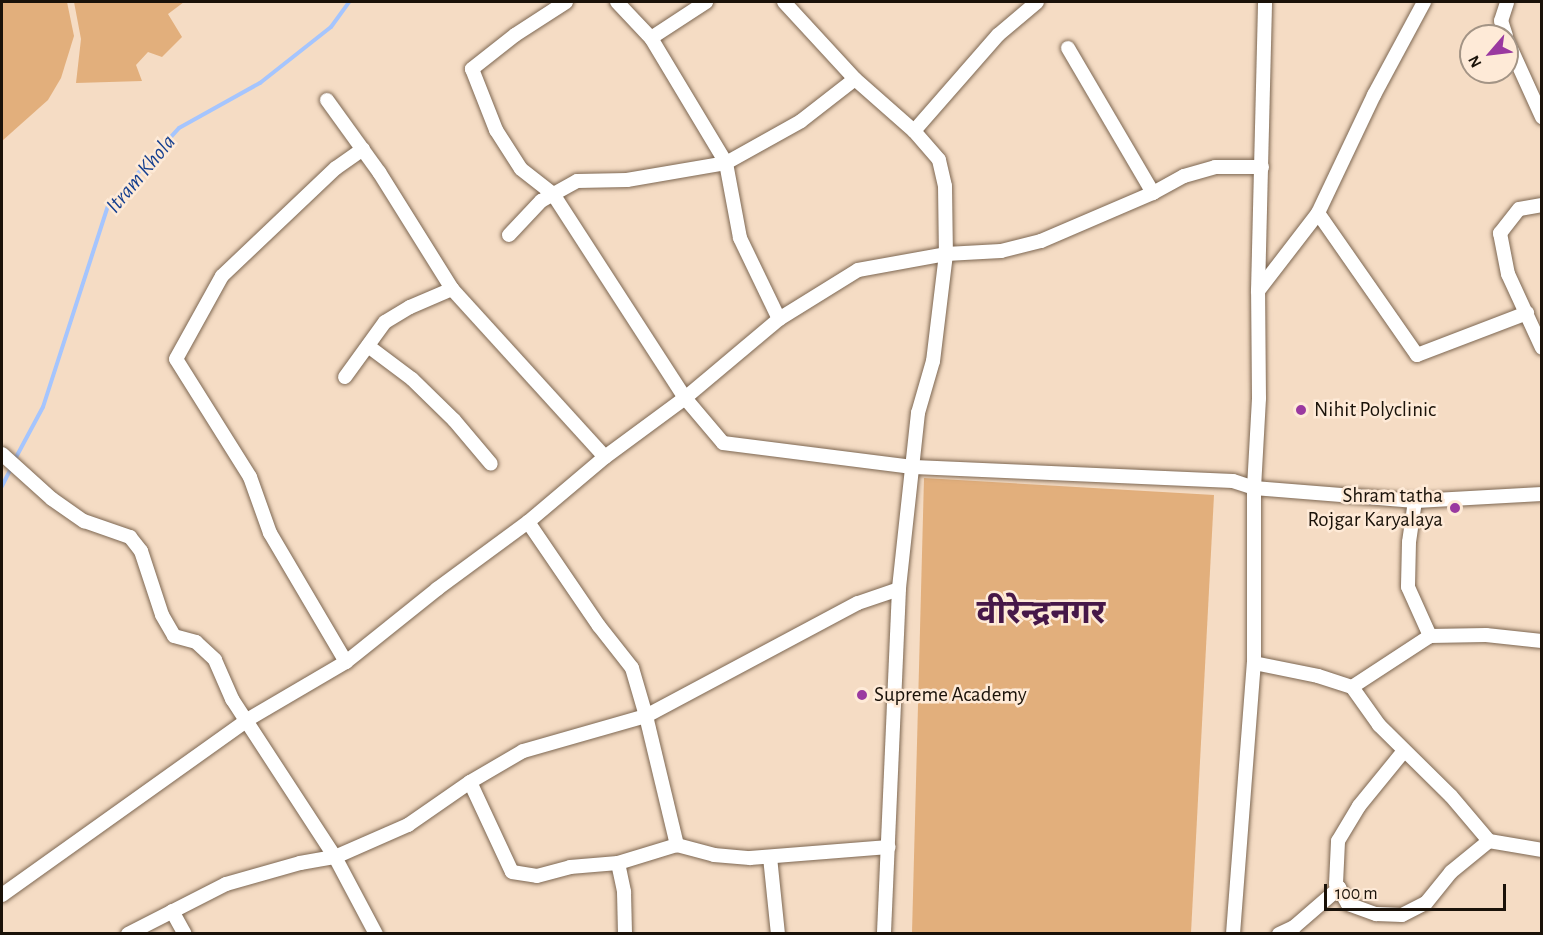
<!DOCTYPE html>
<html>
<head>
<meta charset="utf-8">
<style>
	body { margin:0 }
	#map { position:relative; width:1543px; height:935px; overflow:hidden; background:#f5dcc4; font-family:"Alegreya Sans","Noto Sans Devanagari",sans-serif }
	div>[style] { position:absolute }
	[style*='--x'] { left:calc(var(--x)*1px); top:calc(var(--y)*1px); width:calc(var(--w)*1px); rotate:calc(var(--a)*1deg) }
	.green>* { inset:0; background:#e2af7c }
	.stream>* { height:4px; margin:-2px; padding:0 2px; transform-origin:2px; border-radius:2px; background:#a5c5fe }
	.roads { filter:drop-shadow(0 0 2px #7d6752) drop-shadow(0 0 2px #7d6752) }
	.minor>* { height:14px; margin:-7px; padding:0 7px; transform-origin:7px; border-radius:7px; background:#fff }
	.dots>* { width:16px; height:16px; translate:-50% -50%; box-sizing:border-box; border:3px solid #feead7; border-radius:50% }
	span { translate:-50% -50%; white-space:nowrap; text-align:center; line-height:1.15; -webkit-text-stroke:5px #feead7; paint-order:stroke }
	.poi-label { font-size:21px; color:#1a1209 }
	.left { translate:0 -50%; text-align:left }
	.right { translate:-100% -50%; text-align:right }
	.water-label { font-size:22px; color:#153f8f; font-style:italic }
	.town-label { font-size:33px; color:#461748; font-weight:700 }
	.frame { position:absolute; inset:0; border:3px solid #1a1209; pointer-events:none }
	.north { position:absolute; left:1459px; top:24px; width:60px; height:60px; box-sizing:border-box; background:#feead7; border:2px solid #a39485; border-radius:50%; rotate:242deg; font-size:16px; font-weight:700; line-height:24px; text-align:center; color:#1a1209 }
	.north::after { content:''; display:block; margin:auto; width:21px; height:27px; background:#9a39a0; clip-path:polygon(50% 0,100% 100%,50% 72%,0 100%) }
	.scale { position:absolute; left:1324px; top:884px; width:182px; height:27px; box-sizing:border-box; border:3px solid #1a1209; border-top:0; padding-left:8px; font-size:18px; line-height:21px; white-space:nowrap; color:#1a1209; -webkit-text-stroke:4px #feead7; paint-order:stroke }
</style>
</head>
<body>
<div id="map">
	<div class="green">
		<i style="clip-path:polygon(2px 2px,67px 2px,74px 36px,61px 78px,48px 100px,2px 141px)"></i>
		<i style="clip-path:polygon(74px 2px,184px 2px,168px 14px,182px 37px,162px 57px,148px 52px,136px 65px,142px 81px,76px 83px,81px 39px)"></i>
		<i style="clip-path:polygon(924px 478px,1214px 495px,1191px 933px,912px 933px)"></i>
	</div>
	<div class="stream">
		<i style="--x:14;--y:461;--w:61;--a:-61.8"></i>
		<i style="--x:43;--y:407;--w:211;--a:-72.1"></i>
		<i style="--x:108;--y:206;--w:105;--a:-47.7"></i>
		<i style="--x:179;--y:128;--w:93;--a:-29.1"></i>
		<i style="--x:260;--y:83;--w:90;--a:-38.3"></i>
		<i style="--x:331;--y:27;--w:31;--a:-54"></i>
		<i style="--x:2;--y:486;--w:20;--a:-63"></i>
	</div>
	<div class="roads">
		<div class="minor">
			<i style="--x:566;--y:2;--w:61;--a:147.1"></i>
			<i style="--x:515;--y:35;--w:55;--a:141.7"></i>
			<i style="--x:472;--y:69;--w:66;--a:68.5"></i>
			<i style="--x:496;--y:130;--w:46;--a:57.3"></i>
			<i style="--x:521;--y:169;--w:41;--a:38"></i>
			<i style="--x:553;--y:194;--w:243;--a:57.1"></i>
			<i style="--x:685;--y:398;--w:59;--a:49.8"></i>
			<i style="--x:723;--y:443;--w:193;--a:7.2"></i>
			<i style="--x:914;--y:467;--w:319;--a:2.5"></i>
			<i style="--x:1233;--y:481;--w:22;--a:18"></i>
			<i style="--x:1254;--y:488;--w:162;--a:4.6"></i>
			<i style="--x:1415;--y:501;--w:127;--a:-3.2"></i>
			<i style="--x:617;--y:2;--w:50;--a:46.6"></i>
			<i style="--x:651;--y:38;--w:146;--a:59"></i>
			<i style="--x:726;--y:163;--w:76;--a:79.4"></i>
			<i style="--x:740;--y:238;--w:90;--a:64.3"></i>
			<i style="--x:784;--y:2;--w:105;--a:47.3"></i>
			<i style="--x:855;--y:79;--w:79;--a:41.4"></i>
			<i style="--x:914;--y:131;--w:38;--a:49"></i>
			<i style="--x:939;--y:160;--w:27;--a:77"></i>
			<i style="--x:945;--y:186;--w:68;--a:89.2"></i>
			<i style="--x:946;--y:254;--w:108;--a:96.9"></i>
			<i style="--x:933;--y:361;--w:54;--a:106.1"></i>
			<i style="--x:918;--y:413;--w:177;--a:96.2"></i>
			<i style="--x:899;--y:589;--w:345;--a:92.5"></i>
			<i style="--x:1506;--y:36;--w:16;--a:-108"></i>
			<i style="--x:1501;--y:21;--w:20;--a:-72"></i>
			<i style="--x:651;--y:38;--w:66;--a:-33.2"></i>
			<i style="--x:1507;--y:40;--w:85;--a:65.6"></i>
			<i style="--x:1068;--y:48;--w:168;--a:59.6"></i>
			<i style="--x:327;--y:100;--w:89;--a:54.2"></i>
			<i style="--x:379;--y:172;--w:138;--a:58"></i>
			<i style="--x:452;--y:289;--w:227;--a:47.7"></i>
			<i style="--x:914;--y:131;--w:128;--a:-48.8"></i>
			<i style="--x:998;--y:35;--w:51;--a:-40.2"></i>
			<i style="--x:1542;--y:205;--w:23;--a:170"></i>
			<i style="--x:1519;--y:209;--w:31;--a:128"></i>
			<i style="--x:1500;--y:233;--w:42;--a:79"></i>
			<i style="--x:1508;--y:274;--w:81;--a:65.3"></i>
			<i style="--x:1318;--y:213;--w:173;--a:55.1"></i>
			<i style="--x:1417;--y:355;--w:118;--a:-20.9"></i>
			<i style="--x:509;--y:235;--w:47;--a:-46.7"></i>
			<i style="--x:541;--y:201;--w:41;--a:-29.1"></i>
			<i style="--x:577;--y:181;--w:50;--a:-1.1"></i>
			<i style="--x:627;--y:180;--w:100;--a:-9.7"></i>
			<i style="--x:726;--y:163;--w:86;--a:-29.2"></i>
			<i style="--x:801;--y:121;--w:68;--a:-37.9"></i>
			<i style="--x:1258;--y:291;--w:98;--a:-52.4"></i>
			<i style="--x:1318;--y:213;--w:131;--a:-64.6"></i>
			<i style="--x:1374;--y:95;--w:106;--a:-61.7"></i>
			<i style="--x:368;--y:346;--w:55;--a:36.9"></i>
			<i style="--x:412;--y:379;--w:59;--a:44.3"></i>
			<i style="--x:454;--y:420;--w:57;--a:49.9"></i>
			<i style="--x:345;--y:377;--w:68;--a:-54"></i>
			<i style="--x:385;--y:322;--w:29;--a:-31"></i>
			<i style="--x:410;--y:307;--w:46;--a:-23.2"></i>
			<i style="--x:2;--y:454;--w:67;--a:42"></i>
			<i style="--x:52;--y:499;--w:39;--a:35"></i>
			<i style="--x:84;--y:521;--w:49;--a:19.2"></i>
			<i style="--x:130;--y:537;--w:18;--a:52"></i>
			<i style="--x:141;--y:551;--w:67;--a:71.8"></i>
			<i style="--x:162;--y:615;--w:24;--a:60"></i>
			<i style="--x:174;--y:636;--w:23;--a:15"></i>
			<i style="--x:196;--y:642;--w:26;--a:43"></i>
			<i style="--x:215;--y:660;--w:43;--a:66.4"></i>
			<i style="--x:232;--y:699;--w:189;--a:56.9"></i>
			<i style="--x:335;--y:857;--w:87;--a:62"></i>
			<i style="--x:1415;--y:501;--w:41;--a:98.3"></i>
			<i style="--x:1409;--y:542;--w:45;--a:91.3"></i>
			<i style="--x:1408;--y:587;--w:54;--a:65.8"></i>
			<i style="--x:528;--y:522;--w:126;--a:55.7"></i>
			<i style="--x:599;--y:626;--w:53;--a:51.8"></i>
			<i style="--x:632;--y:668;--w:50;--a:73.7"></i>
			<i style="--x:646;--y:716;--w:133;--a:76.5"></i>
			<i style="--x:346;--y:662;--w:150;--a:-120.5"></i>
			<i style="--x:270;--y:533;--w:59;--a:-109.7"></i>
			<i style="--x:250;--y:477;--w:139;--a:-122.1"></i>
			<i style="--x:176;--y:359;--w:95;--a:-61"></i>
			<i style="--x:222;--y:276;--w:157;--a:-43.5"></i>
			<i style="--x:336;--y:168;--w:33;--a:-35"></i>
			<i style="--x:1254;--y:663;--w:65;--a:11.5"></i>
			<i style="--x:1318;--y:676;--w:36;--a:18"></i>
			<i style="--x:1352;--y:687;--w:47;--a:54.6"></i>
			<i style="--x:1379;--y:725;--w:101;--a:44.6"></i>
			<i style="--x:1451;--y:796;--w:59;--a:49.8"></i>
			<i style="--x:1489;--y:841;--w:54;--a:9.6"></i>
			<i style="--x:1352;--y:687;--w:93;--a:-33.2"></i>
			<i style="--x:1430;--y:636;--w:56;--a:-1"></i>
			<i style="--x:1486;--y:635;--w:56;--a:6.1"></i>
			<i style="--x:470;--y:782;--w:99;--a:65"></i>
			<i style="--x:512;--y:872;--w:25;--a:9"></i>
			<i style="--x:537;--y:876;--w:34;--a:-15"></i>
			<i style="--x:570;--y:867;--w:48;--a:-4.8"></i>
			<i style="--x:618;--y:863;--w:62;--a:-17"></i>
			<i style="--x:677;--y:845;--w:38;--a:15"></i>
			<i style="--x:714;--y:855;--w:36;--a:5"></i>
			<i style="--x:750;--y:858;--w:139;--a:-4.5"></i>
			<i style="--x:770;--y:857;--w:77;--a:84.1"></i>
			<i style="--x:618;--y:863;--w:30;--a:78"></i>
			<i style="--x:624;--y:892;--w:42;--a:88.6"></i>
			<i style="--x:1339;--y:888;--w:5;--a:-127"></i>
			<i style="--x:1336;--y:884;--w:43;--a:-87.3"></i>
			<i style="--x:1338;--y:841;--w:41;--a:-59"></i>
			<i style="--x:1359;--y:806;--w:70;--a:-50.8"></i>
			<i style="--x:2;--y:895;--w:301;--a:-35.5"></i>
			<i style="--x:247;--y:720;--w:115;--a:-30.4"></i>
			<i style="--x:346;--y:662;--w:117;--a:-38.7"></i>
			<i style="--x:437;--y:589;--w:113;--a:-36.4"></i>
			<i style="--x:528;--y:522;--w:101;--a:-40.2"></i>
			<i style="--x:605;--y:457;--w:99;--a:-36.4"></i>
			<i style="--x:685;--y:398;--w:123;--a:-40"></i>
			<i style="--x:779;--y:319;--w:93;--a:-31.8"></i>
			<i style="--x:858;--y:270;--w:89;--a:-10.3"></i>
			<i style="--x:946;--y:254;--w:55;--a:-3.1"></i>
			<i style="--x:1001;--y:251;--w:41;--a:-14"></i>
			<i style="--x:1041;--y:241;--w:122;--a:-23.2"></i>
			<i style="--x:1153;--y:193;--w:35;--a:-29"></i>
			<i style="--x:1184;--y:176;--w:32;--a:-16"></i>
			<i style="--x:1215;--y:167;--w:47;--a:0"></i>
			<i style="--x:172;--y:911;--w:26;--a:61"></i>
			<i style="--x:128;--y:934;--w:110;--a:-27"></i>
			<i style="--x:226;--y:884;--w:77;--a:-15.8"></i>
			<i style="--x:300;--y:863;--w:36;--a:-10"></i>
			<i style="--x:335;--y:857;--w:80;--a:-23.7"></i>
			<i style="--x:408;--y:825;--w:75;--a:-34.7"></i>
			<i style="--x:470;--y:782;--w:61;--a:-30.3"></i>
			<i style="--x:523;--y:751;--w:128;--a:-15.9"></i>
			<i style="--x:646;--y:716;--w:240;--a:-28.1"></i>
			<i style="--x:858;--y:603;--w:43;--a:-18.9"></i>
			<i style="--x:1233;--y:934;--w:272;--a:-85.6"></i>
			<i style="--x:1254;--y:663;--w:175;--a:-90"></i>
			<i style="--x:1254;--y:488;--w:90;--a:-86.8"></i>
			<i style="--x:1259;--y:398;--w:107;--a:-90.5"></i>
			<i style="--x:1258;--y:291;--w:289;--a:-88.6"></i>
			<i style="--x:1279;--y:934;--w:17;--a:-25"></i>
			<i style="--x:1294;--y:927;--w:60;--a:-40.9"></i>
			<i style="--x:1339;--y:888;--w:18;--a:61"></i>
			<i style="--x:1348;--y:904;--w:30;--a:20"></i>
			<i style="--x:1376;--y:914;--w:26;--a:2"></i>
			<i style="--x:1402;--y:915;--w:27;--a:-27"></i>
			<i style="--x:1426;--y:903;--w:40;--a:-51"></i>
			<i style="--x:1451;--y:872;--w:49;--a:-39.2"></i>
		</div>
	</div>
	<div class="dots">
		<i style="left:1301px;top:410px;background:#9a39a0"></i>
		<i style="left:1455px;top:508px;background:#9a39a0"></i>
		<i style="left:862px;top:695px;background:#9a39a0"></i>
	</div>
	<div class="poi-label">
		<span class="left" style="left:1314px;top:410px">Nihit Polyclinic</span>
		<span class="right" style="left:1443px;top:508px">Shram tatha<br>Rojgar Karyalaya</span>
		<span class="left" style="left:874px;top:695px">Supreme Academy</span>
	</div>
	<div class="water-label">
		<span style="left:141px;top:174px;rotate:-50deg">Itram Khola</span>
	</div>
	<div class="town-label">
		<span style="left:1041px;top:614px">वीरेन्द्रनगर</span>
	</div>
	<div class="frame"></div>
	<div class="north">N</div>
	<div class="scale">100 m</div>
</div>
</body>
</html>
